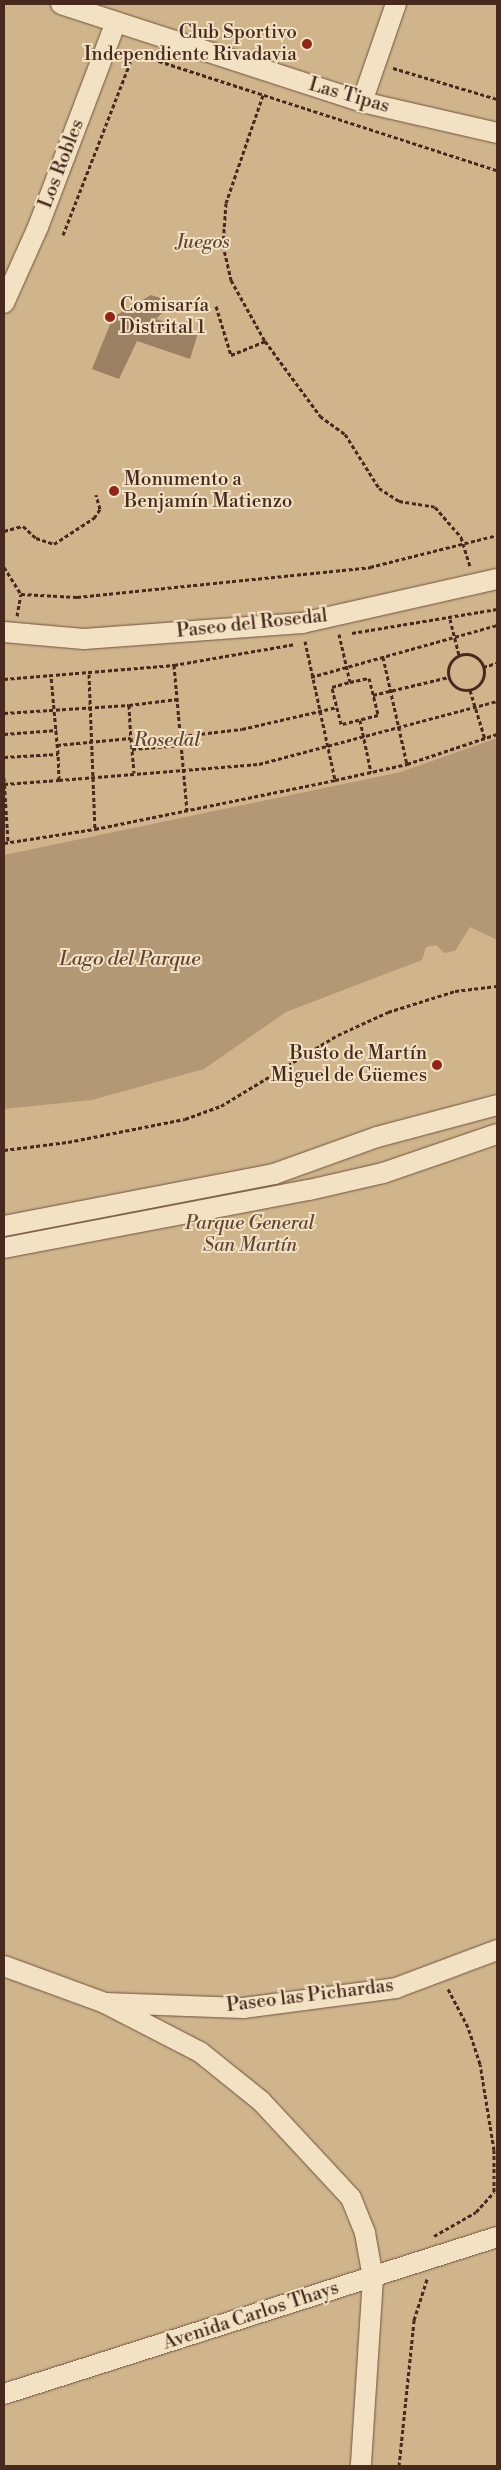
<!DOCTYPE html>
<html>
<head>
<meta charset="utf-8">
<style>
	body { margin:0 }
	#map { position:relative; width:501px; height:2470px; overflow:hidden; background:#ebd1a3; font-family:"Libre Bodoni",serif }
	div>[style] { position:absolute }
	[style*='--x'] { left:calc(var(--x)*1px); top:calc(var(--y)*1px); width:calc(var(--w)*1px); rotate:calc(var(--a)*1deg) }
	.green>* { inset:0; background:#cfb48c }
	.water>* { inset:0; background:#b39876 }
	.building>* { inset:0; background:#9c8063 }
	.path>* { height:3px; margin-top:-1.5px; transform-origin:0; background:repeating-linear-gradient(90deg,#47291e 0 4px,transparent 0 6.5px) }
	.path>.ring { margin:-1.5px; padding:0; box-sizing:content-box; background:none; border:3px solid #47291e; border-radius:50% }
	.roads { filter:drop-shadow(0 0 1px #70533f) drop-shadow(0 0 1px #70533f) }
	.minor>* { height:20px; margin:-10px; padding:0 10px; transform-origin:10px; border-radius:10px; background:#f2e1c3 }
	.dots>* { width:14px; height:14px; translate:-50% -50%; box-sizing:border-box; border:2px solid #f2e1c3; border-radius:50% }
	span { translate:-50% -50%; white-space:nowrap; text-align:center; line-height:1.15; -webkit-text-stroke:4px #f2e1c3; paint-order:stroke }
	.poi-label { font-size:19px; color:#47291e }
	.right { translate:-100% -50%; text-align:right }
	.left { translate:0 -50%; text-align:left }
	.street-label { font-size:19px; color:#47291e }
	.park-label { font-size:19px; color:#624534; font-style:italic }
	.water-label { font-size:20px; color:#624534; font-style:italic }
	.frame { position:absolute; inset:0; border:5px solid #47291e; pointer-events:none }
</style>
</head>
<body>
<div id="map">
	<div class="green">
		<i style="clip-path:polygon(4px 4px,497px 4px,497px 2466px,4px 2466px)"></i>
	</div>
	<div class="water">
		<i style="clip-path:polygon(497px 738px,497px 940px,470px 927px,455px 951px,444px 953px,436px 945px,426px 947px,422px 960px,286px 1012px,204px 1069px,92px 1100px,4px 1109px,4px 855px,401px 772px)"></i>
	</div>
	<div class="building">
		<i style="clip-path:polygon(151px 295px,160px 298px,166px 309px,156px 319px,198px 333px,190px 359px,137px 341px,119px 379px,92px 369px,113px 317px)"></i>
	</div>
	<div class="path">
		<i style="--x:393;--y:68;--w:109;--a:16.6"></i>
		<i style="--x:263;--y:95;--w:114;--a:108.9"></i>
		<i style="--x:226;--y:203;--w:42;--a:94.1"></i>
		<i style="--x:223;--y:245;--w:36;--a:77"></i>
		<i style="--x:231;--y:280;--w:70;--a:60.9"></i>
		<i style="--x:63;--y:235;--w:195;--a:-68.7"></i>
		<i style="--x:134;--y:53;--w:381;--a:17.9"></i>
		<i style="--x:216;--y:306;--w:51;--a:73"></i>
		<i style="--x:231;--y:355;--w:37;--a:-22"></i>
		<i style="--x:265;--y:341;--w:93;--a:53.7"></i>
		<i style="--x:320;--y:416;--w:31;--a:36"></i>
		<i style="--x:345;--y:434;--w:64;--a:57.8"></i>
		<i style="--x:379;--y:488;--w:24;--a:33"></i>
		<i style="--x:399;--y:501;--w:36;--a:9"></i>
		<i style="--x:435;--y:507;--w:40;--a:49"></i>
		<i style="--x:461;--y:537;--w:31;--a:73"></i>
		<i style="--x:4;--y:531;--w:20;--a:-15"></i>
		<i style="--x:23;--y:526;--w:18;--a:43"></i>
		<i style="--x:36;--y:538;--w:19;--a:18"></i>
		<i style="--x:54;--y:544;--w:48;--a:-33"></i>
		<i style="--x:94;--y:518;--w:11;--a:-56"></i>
		<i style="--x:100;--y:509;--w:15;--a:-106"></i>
		<i style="--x:4;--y:567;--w:32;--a:58"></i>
		<i style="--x:17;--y:616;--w:22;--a:-80"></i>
		<i style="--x:21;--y:594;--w:56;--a:3.1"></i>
		<i style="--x:77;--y:597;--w:295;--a:-5.8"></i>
		<i style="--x:370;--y:567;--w:131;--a:-14.1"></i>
		<i style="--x:450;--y:619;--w:38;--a:76"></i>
		<i style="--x:352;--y:633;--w:147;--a:-9.4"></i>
		<i style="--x:339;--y:634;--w:49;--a:77.1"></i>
		<i style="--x:350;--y:682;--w:19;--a:-12"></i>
		<i style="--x:369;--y:678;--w:38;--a:76"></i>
		<i style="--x:378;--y:715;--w:38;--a:166"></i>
		<i style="--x:341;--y:724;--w:38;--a:-104"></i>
		<i style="--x:332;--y:687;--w:19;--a:-16"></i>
		<i style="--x:305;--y:641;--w:142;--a:77.8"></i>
		<i style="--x:335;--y:780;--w:74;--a:-12.5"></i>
		<i style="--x:407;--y:764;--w:95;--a:-18.4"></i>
		<i class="ring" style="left:448px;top:654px;width:33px;height:33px"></i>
		<i style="--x:383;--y:657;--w:110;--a:77.4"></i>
		<i style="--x:174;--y:665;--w:146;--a:84.9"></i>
		<i style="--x:483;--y:667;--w:15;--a:-16"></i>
		<i style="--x:89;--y:674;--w:155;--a:87.8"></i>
		<i style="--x:311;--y:677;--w:193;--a:-15.6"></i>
		<i style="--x:4;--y:679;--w:171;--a:-4.7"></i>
		<i style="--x:174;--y:665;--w:123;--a:-9.8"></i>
		<i style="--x:470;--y:690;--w:51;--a:73"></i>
		<i style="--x:373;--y:695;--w:78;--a:-13.3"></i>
		<i style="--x:129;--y:705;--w:49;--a:-7"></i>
		<i style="--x:4;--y:713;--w:125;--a:-3.7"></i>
		<i style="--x:129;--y:705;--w:33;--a:87"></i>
		<i style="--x:360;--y:720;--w:53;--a:78.1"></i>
		<i style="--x:4;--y:734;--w:53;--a:-4.3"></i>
		<i style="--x:182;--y:736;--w:60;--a:-6.7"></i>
		<i style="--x:242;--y:729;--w:98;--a:-13"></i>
		<i style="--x:57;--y:745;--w:74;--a:-5.4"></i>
		<i style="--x:131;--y:738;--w:35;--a:85"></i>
		<i style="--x:132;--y:749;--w:51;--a:-4.5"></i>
		<i style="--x:4;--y:757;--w:54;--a:-3.2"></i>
		<i style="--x:58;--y:754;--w:78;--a:-95.1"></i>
		<i style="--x:4;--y:778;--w:64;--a:86.4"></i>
		<i style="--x:59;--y:780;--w:201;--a:-4.6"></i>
		<i style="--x:259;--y:764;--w:246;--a:-14.8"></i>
		<i style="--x:4;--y:784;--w:55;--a:-4.2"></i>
		<i style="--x:59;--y:780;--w:26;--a:-92"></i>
		<i style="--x:4;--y:843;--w:92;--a:-8.7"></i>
		<i style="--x:95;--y:829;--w:245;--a:-11.5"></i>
		<i style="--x:4;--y:1150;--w:64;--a:-7.1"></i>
		<i style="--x:68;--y:1142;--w:119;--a:-11.1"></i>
		<i style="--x:185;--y:1119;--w:38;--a:-20"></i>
		<i style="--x:221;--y:1106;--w:137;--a:-31.3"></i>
		<i style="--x:338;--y:1035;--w:55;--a:-24.7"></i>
		<i style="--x:388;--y:1012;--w:70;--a:-17.4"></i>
		<i style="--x:455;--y:991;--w:42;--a:-6.8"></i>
		<i style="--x:434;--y:2236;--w:48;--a:-29.7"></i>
		<i style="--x:476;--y:2212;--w:27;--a:-48"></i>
		<i style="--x:494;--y:2192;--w:42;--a:-90"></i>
		<i style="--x:494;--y:2150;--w:87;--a:-99.2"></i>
		<i style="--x:480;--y:2064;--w:39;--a:-108"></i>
		<i style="--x:468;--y:2027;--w:45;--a:-117.7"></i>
		<i style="--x:399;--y:2466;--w:147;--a:-84.1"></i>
		<i style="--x:414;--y:2320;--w:43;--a:-72.4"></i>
	</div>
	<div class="roads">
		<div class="minor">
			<i style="--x:61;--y:4;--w:317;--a:18"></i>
			<i style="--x:362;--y:102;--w:139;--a:12.9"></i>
			<i style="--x:362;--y:102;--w:104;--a:-70.9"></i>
			<i style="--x:4;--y:303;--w:83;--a:-65.9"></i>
			<i style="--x:38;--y:227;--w:219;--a:-69.2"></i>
			<i style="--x:4;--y:632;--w:80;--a:5"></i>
			<i style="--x:84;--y:639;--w:219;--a:-4.2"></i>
			<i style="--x:302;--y:623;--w:200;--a:-12.7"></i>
			<i style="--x:4;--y:1226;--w:275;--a:-10.9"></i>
			<i style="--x:274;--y:1174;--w:109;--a:-19.8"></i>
			<i style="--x:377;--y:1137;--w:124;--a:-14.9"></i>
			<i style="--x:4;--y:1248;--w:310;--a:-10.8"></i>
			<i style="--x:309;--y:1190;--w:76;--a:-12.9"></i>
			<i style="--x:383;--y:1173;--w:120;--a:-18.9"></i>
			<i style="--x:4;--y:1966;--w:108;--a:20.1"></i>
			<i style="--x:105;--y:2003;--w:138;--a:2.1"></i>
			<i style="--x:243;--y:2008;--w:154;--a:-7.4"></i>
			<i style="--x:396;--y:1988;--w:108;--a:-20.6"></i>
			<i style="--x:105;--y:2003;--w:107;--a:27.3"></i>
			<i style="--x:200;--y:2052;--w:78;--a:38.8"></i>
			<i style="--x:261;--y:2101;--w:132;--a:47.1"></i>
			<i style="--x:351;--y:2198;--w:38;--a:68"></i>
			<i style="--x:365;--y:2233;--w:46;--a:79.9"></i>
			<i style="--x:373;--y:2278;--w:188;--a:93.7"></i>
			<i style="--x:4;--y:2394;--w:517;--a:-17.66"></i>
		</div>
	</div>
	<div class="dots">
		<i style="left:307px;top:44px;background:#8f2418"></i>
		<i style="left:110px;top:317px;background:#8f2418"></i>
		<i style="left:114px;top:491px;background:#8f2418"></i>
		<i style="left:437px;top:1065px;background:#8f2418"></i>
	</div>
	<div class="poi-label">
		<span class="right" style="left:297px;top:44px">Club Sportivo<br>Independiente Rivadavia</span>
		<span class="left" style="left:120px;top:317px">Comisaría<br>Distrital 1</span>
		<span class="left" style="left:124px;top:491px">Monumento a<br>Benjamín Matienzo</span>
		<span class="right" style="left:427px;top:1065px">Busto de Martín<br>Miguel de Güemes</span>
	</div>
	<div class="street-label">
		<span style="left:349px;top:96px;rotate:16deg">Las Tipas</span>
		<span style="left:62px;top:164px;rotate:-69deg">Los Robles</span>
		<span style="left:252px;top:624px;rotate:-6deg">Paseo del Rosedal</span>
		<span style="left:310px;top:1996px;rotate:-7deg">Paseo las Pichardas</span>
		<span style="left:251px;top:2316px;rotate:-18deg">Avenida Carlos Thays</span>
	</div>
	<div class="park-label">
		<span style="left:203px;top:243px">Juegos</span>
		<span style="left:167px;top:741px">Rosedal</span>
		<span style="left:250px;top:1235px">Parque General<br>San Martín</span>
	</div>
	<div class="water-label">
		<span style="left:130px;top:959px">Lago del Parque</span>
	</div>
	<div class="frame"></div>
</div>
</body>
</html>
